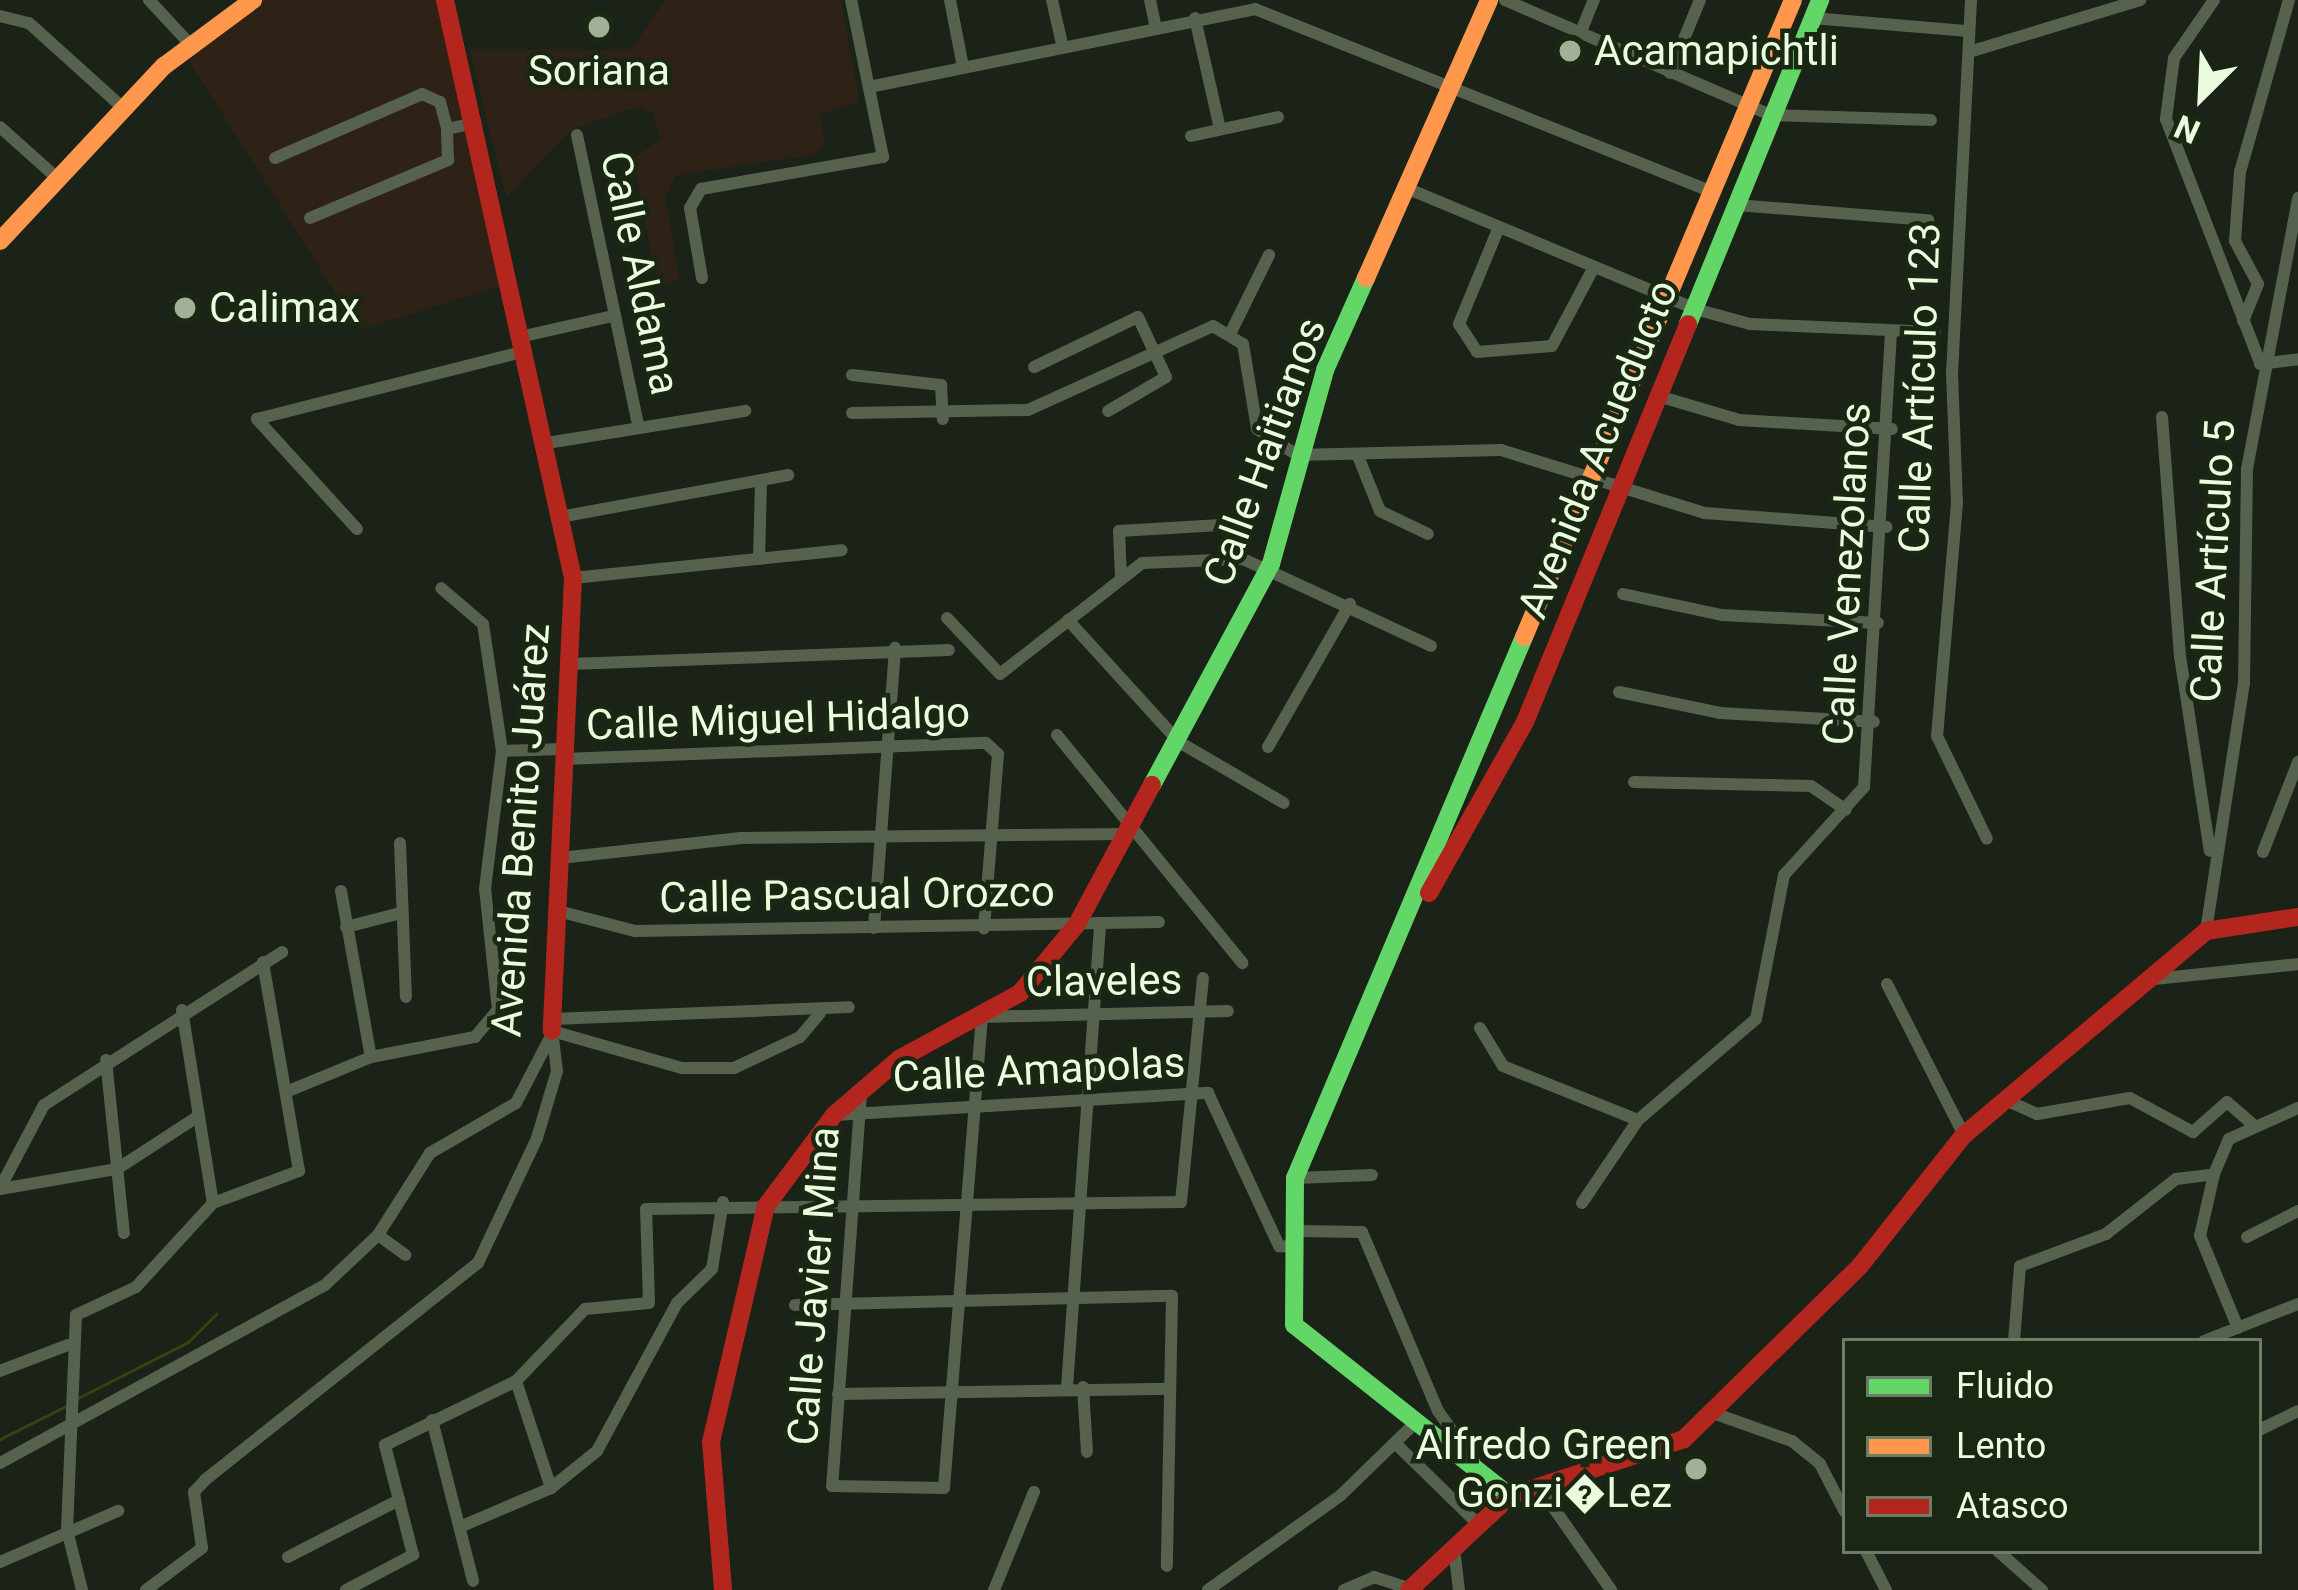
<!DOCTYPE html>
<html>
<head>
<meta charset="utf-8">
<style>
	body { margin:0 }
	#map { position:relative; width:2298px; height:1590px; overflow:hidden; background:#1b2218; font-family:Roboto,sans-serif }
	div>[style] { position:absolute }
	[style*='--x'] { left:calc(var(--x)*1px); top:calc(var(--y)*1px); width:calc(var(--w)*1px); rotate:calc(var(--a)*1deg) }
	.green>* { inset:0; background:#2e2216 }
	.stream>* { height:3px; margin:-1.5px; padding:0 1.5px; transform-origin:1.5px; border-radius:1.5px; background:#3b4011 }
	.street>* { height:12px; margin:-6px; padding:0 6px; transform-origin:6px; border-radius:6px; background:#57624e }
	.fast>* { height:18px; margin:-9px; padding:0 9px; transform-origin:9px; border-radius:9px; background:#63d668 }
	.slow>* { height:18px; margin:-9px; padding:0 9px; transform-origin:9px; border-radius:9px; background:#ff974d }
	.jam>* { height:18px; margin:-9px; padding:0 9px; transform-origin:9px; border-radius:9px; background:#b3261e }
	.dots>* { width:33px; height:33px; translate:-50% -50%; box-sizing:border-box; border:6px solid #1a2713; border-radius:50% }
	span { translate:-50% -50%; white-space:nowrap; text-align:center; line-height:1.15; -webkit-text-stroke:9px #1a2713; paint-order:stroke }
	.poi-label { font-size:42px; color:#eafcdd }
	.left { translate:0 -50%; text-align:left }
	.right { translate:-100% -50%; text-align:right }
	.street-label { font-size:42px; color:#eafcdd }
	.legend { position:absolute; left:1842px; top:1338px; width:420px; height:216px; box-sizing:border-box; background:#1a2713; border:3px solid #6d7c64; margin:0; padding:15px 21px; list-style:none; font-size:36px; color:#eafcdd }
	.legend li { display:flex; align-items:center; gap:24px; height:60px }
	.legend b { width:60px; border:3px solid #6d7c64 }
	.north { position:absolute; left:2142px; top:36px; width:120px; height:120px; -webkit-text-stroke:9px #1a2713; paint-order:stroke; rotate:204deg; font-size:33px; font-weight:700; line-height:48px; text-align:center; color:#eafcdd }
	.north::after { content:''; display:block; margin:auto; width:42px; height:54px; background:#eafcdd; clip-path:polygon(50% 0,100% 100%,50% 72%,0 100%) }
</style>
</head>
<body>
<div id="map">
	<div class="green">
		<i style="clip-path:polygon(253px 0,445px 0,514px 282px,359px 330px,182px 50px)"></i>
		<i style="clip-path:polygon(665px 0,841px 0,859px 101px,820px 115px,824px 143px,812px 155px,676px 175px,665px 197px,679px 278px,658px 289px,633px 159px,661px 139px,653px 114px,639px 106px,573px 129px,506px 197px,470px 50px,631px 50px)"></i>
	</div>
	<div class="stream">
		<i style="--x:76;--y:1399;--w:126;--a:-27"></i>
		<i style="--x:188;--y:1342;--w:40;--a:-45"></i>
		<i style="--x:0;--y:1439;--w:76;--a:-26.6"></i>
	</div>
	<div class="street">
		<i style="--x:149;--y:0;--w:59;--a:47.1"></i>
		<i style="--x:950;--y:0;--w:68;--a:79"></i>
		<i style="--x:1052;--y:0;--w:45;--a:77.2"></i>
		<i style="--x:1150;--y:0;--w:25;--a:78"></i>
		<i style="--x:1505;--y:0;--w:290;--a:23.4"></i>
		<i style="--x:1771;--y:115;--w:160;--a:1.8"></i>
		<i style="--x:1971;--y:0;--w:373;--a:92.9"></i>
		<i style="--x:1952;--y:373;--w:130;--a:87.8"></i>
		<i style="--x:1957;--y:503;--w:234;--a:94.9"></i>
		<i style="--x:1937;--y:736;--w:114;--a:64.1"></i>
		<i style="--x:2214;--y:0;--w:70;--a:124.6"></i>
		<i style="--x:2174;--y:58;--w:62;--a:97.5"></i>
		<i style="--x:2166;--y:119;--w:261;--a:68.9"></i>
		<i style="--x:0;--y:16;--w:30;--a:14"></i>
		<i style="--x:29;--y:23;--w:125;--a:42.1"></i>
		<i style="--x:1195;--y:18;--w:114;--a:77.3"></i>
		<i style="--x:1812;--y:18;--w:157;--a:4.8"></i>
		<i style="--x:1580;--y:34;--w:37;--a:-68"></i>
		<i style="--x:1969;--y:52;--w:179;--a:-16.9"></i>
		<i style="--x:1670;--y:73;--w:79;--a:-67.7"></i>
		<i style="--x:869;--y:87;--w:394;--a:-11.4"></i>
		<i style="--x:1255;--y:9;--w:495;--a:21.8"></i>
		<i style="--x:0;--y:127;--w:75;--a:41.8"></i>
		<i style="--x:577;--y:135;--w:296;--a:78.1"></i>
		<i style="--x:1191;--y:136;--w:89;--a:-12.3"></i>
		<i style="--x:275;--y:158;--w:160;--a:-23.5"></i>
		<i style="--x:422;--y:94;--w:20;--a:24"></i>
		<i style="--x:440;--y:102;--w:28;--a:75"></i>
		<i style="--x:1411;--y:190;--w:308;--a:22.7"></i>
		<i style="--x:1695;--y:309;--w:57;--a:15.3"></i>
		<i style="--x:1750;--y:324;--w:185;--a:2.5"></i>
		<i style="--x:1736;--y:205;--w:193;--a:4.5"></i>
		<i style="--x:310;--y:218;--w:150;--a:-22.8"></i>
		<i style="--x:448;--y:160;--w:31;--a:-92"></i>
		<i style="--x:447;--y:129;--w:29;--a:-12"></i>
		<i style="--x:1499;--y:227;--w:105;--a:112.4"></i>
		<i style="--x:1459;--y:324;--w:33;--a:57"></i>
		<i style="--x:1477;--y:352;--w:75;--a:-4.6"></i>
		<i style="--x:1552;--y:346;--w:89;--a:-62"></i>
		<i style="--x:702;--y:278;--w:71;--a:-99.7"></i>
		<i style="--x:690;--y:208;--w:22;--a:-60"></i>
		<i style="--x:701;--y:189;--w:185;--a:-10"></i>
		<i style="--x:883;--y:157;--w:160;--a:-101.5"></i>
		<i style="--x:2243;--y:321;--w:40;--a:-68"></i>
		<i style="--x:2258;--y:284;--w:49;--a:-118.1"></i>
		<i style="--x:2235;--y:241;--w:69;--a:-85.9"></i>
		<i style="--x:2240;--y:172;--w:179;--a:-74.1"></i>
		<i style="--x:1231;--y:332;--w:86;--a:-63.7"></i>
		<i style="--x:524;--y:336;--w:91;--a:-12.7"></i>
		<i style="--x:2260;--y:364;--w:38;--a:-7"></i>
		<i style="--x:1034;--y:367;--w:115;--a:-25.7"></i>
		<i style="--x:1138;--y:317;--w:66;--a:65"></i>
		<i style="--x:1166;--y:377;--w:67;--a:149.6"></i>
		<i style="--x:852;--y:375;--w:90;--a:6.4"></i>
		<i style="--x:941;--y:385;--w:34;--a:87"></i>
		<i style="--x:1658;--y:396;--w:84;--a:16.5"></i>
		<i style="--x:1739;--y:420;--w:153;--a:3.4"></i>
		<i style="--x:852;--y:413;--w:176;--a:-1"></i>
		<i style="--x:1028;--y:410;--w:203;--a:-24.4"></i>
		<i style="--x:1213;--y:326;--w:35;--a:31"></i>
		<i style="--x:1243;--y:344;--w:86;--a:80.6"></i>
		<i style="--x:1257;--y:429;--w:48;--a:33"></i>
		<i style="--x:1297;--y:455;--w:204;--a:-1.4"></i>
		<i style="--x:1501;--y:450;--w:214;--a:17.2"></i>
		<i style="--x:1705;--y:513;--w:182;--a:4.4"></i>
		<i style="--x:2162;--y:417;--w:240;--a:85.7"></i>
		<i style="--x:2180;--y:656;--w:197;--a:81.3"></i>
		<i style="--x:547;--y:443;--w:201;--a:-9.2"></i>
		<i style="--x:1358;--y:456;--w:59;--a:68.2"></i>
		<i style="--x:1380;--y:511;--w:53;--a:25.6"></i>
		<i style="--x:565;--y:516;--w:227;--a:-10.4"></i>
		<i style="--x:357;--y:529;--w:149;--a:-132.3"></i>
		<i style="--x:257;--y:419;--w:276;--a:-14.2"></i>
		<i style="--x:759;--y:559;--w:79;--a:-88.5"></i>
		<i style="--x:1121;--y:577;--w:46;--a:-92.5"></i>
		<i style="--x:1119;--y:531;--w:102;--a:-3.4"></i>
		<i style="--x:573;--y:578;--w:270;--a:-5.9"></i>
		<i style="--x:1623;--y:594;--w:101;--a:12"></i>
		<i style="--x:1722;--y:615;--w:156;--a:2.9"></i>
		<i style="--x:947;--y:618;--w:77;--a:46.6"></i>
		<i style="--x:1000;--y:674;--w:180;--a:-38"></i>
		<i style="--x:1142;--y:563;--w:101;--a:-2.3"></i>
		<i style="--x:1243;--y:559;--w:207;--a:24.8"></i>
		<i style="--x:1068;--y:620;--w:165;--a:47.7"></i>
		<i style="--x:1179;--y:742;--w:121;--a:30.2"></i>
		<i style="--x:570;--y:664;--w:379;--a:-2.1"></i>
		<i style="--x:1619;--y:692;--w:103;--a:11.7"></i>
		<i style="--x:1720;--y:713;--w:154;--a:3.3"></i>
		<i style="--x:1057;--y:735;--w:294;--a:50.9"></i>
		<i style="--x:1268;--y:747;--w:165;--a:-60.2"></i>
		<i style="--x:502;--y:751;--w:62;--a:-1.8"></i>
		<i style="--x:564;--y:759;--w:422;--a:-2.2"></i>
		<i style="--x:986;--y:743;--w:16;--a:43"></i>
		<i style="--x:998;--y:754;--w:175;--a:94.6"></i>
		<i style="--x:1634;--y:782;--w:177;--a:1.3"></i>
		<i style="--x:1811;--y:786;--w:42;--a:34.4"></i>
		<i style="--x:400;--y:843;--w:154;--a:87.8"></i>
		<i style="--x:2263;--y:852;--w:97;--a:-68.7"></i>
		<i style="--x:560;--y:858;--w:182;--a:-6.3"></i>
		<i style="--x:741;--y:838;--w:385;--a:-0.6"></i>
		<i style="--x:341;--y:891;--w:169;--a:79.8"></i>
		<i style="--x:558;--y:911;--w:80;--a:14.6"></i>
		<i style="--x:635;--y:931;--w:524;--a:-0.98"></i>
		<i style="--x:346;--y:927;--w:57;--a:-14.3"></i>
		<i style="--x:874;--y:928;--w:281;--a:-85.7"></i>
		<i style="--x:2206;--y:931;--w:251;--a:-81.3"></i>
		<i style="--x:2244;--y:683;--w:214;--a:-89.2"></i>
		<i style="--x:2247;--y:469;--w:276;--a:-79.3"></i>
		<i style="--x:2154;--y:979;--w:145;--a:-5.9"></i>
		<i style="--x:1887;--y:984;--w:169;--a:63"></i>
		<i style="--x:182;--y:1010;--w:195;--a:80.9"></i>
		<i style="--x:553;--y:1019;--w:296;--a:-2.3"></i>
		<i style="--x:1480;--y:1028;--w:44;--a:58.8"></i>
		<i style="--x:1503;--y:1066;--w:145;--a:21.8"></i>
		<i style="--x:552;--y:1031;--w:135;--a:15.9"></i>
		<i style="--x:682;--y:1068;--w:52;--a:0"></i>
		<i style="--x:734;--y:1068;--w:73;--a:-25.2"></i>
		<i style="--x:800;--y:1037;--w:31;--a:-50"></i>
		<i style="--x:106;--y:1060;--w:174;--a:84.1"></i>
		<i style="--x:286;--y:1092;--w:92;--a:-22.4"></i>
		<i style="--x:371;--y:1057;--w:106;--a:-10.9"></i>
		<i style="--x:475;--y:1037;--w:35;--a:-50"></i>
		<i style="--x:498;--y:1010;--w:122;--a:-96.1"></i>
		<i style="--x:485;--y:889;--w:139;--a:-83"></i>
		<i style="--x:502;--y:751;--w:128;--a:-98.5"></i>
		<i style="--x:483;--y:624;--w:55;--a:-139.4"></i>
		<i style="--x:861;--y:1093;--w:394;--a:94.2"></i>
		<i style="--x:832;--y:1486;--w:112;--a:1"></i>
		<i style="--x:944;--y:1488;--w:473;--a:-85.4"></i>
		<i style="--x:982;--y:1017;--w:246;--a:-1.4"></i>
		<i style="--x:2010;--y:1102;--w:30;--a:24"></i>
		<i style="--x:2037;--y:1114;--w:94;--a:-9.8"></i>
		<i style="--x:2130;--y:1098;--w:72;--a:28.4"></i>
		<i style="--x:2193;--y:1132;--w:45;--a:-41.4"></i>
		<i style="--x:2227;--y:1102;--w:33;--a:41"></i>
		<i style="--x:835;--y:1115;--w:374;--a:-3.4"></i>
		<i style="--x:1208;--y:1093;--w:169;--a:65.1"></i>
		<i style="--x:1279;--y:1246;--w:14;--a:4"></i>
		<i style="--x:1295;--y:1178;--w:77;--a:-2.2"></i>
		<i style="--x:0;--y:1188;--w:94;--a:-62.1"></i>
		<i style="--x:44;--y:1105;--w:283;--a:-32.7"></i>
		<i style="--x:0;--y:1189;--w:119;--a:-9.7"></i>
		<i style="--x:117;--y:1169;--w:95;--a:-33"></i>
		<i style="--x:1582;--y:1203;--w:100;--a:-56"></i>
		<i style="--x:1638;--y:1120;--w:155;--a:-40.6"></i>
		<i style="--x:1756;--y:1019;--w:147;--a:-79"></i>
		<i style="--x:1784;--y:875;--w:119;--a:-47.7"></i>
		<i style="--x:1864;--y:787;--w:454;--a:-86.6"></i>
		<i style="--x:1297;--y:1231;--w:65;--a:0.9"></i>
		<i style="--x:1362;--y:1232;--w:194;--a:67"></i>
		<i style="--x:1438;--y:1411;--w:62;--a:54.2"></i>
		<i style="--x:378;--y:1235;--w:34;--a:36"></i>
		<i style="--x:2247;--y:1237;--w:57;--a:-27"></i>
		<i style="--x:795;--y:1305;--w:377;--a:-1.4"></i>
		<i style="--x:1172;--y:1296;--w:270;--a:91.1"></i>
		<i style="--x:2238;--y:1328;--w:100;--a:-112.4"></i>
		<i style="--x:2200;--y:1236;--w:64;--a:-77.3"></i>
		<i style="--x:2214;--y:1174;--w:38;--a:-67"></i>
		<i style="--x:2229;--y:1139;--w:76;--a:-24.2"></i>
		<i style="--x:2014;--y:1341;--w:75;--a:-85.4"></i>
		<i style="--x:2020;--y:1266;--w:92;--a:-20.4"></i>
		<i style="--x:2106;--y:1234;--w:89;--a:-38.2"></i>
		<i style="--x:2176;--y:1179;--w:38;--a:-7"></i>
		<i style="--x:2204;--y:1341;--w:101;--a:-21.5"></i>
		<i style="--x:0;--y:1371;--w:73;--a:-20.9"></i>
		<i style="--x:516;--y:1381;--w:113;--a:71.9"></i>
		<i style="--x:1067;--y:1387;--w:464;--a:-85.9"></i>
		<i style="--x:1083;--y:1387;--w:65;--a:86.5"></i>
		<i style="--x:838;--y:1394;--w:331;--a:-0.9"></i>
		<i style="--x:1716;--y:1414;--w:81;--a:19.6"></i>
		<i style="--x:1792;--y:1441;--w:36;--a:39"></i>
		<i style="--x:1820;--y:1464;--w:54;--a:62.5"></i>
		<i style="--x:432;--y:1420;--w:166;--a:75.7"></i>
		<i style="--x:2259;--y:1430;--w:43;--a:-26"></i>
		<i style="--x:1395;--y:1443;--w:117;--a:44.3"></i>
		<i style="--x:0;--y:1463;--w:371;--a:-28.7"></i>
		<i style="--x:325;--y:1285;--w:73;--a:-43.3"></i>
		<i style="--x:378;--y:1235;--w:97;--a:-57.6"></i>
		<i style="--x:430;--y:1153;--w:99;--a:-30.2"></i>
		<i style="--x:516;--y:1103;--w:73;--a:-62.4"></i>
		<i style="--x:1539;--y:1487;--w:126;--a:55"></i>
		<i style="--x:462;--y:1526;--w:97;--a:-23.1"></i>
		<i style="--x:551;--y:1488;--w:59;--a:-38.8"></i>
		<i style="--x:597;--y:1451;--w:168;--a:-61.6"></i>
		<i style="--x:677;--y:1303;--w:49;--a:-44.2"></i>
		<i style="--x:712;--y:1269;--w:68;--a:-80.7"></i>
		<i style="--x:1454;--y:1549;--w:41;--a:83"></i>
		<i style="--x:1866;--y:1551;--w:44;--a:62.9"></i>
		<i style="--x:1998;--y:1551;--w:59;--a:41.6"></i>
		<i style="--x:288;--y:1557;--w:125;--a:-27.2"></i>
		<i style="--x:0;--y:1562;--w:129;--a:-23.4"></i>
		<i style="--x:82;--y:1590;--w:62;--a:-104"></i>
		<i style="--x:67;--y:1530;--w:215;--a:-87.6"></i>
		<i style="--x:76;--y:1315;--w:66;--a:-25"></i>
		<i style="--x:136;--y:1287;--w:114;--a:-47.5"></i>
		<i style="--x:213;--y:1203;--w:92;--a:-20.4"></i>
		<i style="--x:299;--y:1171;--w:212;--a:-99.8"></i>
		<i style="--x:146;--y:1590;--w:70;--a:-36.9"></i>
		<i style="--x:202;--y:1548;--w:57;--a:-98.1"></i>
		<i style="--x:194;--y:1492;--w:16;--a:-47"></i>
		<i style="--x:205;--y:1480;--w:349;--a:-38.5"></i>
		<i style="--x:478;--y:1263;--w:138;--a:-64.7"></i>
		<i style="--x:537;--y:1138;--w:70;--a:-73.4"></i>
		<i style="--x:557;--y:1071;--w:40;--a:-97.1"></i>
		<i style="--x:346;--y:1590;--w:76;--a:-27.6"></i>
		<i style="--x:413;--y:1555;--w:114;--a:-104.3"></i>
		<i style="--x:385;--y:1445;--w:146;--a:-26"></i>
		<i style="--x:516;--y:1381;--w:100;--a:-46.2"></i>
		<i style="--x:585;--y:1309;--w:64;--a:-5.4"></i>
		<i style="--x:649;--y:1303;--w:94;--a:-91.8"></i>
		<i style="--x:646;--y:1209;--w:535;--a:-0.75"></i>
		<i style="--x:1181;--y:1202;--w:225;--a:-84.4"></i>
		<i style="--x:994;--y:1590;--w:106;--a:-67.8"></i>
		<i style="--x:1208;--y:1590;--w:163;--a:-35.5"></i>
		<i style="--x:1341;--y:1495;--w:107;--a:-44.2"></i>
		<i style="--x:1344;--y:1590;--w:33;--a:-23"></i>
		<i style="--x:1374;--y:1577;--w:38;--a:18"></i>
	</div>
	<div class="fast">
		<i style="--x:1688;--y:324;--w:350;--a:-67.8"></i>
		<i style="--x:1152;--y:785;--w:251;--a:-61.7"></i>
		<i style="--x:1271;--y:564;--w:201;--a:-74.4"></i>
		<i style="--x:1325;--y:370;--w:101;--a:-66"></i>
		<i style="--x:1510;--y:1496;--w:275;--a:-141.6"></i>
		<i style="--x:1294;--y:1325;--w:147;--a:-89.6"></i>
		<i style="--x:1295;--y:1178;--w:587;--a:-67.06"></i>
	</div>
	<div class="slow">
		<i style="--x:0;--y:241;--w:240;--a:-46.9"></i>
		<i style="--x:164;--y:66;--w:111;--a:-36.6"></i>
		<i style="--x:1366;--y:278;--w:304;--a:-66.1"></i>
		<i style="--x:1524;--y:637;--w:691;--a:-67.11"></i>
	</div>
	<div class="jam">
		<i style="--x:445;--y:0;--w:592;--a:77.51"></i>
		<i style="--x:573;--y:578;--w:453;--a:92.7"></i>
		<i style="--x:1429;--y:893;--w:196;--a:-60.7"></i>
		<i style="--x:1525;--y:722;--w:430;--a:-67.7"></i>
		<i style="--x:723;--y:1590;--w:148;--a:-94.6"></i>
		<i style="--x:711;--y:1442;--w:242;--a:-76.9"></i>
		<i style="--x:766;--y:1206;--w:114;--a:-53.2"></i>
		<i style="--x:834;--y:1115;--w:86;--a:-40.7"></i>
		<i style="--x:899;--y:1059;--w:138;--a:-28.6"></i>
		<i style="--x:1020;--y:993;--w:89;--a:-50.4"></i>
		<i style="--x:1077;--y:924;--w:158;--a:-61.7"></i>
		<i style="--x:1409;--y:1590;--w:138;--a:-42.9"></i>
		<i style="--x:1510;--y:1496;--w:183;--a:-18.1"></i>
		<i style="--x:1684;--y:1439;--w:247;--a:-44.5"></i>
		<i style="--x:1860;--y:1266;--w:167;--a:-51.6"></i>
		<i style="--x:1964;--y:1135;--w:317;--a:-40.1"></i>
		<i style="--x:2206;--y:931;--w:93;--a:-8.7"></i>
	</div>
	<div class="dots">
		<i style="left:599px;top:27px;background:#a2b098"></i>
		<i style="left:1570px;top:51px;background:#a2b098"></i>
		<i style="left:185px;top:308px;background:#a2b098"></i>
		<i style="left:1696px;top:1469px;background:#a2b098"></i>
	</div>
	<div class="poi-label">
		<span class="left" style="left:1594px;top:51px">Acamapichtli</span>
		<span style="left:599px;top:71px">Soriana</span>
		<span class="left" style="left:209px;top:308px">Calimax</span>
		<span class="right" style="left:1672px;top:1469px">Alfredo Green<br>Gonzi�Lez</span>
	</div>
	<div class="street-label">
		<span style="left:640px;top:273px;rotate:78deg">Calle Aldama</span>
		<span style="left:1920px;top:388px;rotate:-88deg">Calle Artículo 123</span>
		<span style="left:1598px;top:449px;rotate:-68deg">Avenida Acueducto</span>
		<span style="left:1265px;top:452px;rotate:-70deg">Calle Haitianos</span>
		<span style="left:2213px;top:561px;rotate:-87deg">Calle Artículo 5</span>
		<span style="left:1847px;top:574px;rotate:-87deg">Calle Venezolanos</span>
		<span style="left:778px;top:719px;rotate:-2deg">Calle Miguel Hidalgo</span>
		<span style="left:521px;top:830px;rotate:-86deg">Avenida Benito Juárez</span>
		<span style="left:857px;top:895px;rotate:-1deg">Calle Pascual Orozco</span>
		<span style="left:1104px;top:981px;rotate:-1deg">Claveles</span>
		<span style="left:1039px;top:1070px;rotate:-3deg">Calle Amapolas</span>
		<span style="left:814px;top:1286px;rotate:-86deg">Calle Javier Mina</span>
	</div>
	<ul class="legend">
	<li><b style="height:15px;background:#63d668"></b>Fluido</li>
	<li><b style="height:15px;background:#ff974d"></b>Lento</li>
	<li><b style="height:15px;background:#b3261e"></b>Atasco</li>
	</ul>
	<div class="north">N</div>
</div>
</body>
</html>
